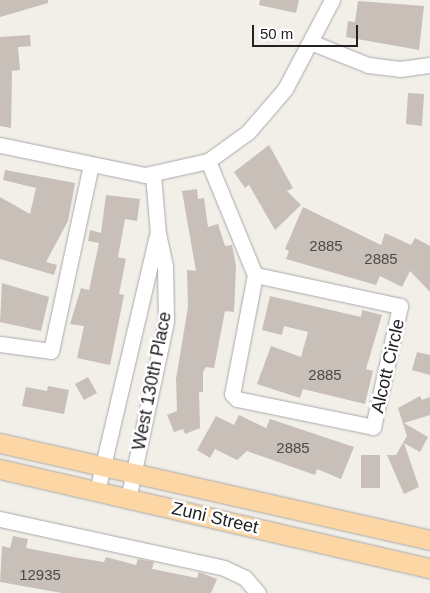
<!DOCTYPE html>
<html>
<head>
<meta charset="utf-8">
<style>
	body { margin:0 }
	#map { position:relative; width:430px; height:593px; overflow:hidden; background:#f2efe9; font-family:Helvetica,sans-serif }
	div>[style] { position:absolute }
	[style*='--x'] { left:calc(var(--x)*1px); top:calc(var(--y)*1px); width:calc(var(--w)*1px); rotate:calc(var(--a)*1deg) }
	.building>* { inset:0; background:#c7bfb8 }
	.roads { filter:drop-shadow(0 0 1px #a9a9a9) drop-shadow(0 0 1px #a9a9a9) }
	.minor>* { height:15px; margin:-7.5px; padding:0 7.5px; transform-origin:7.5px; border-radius:7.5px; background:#fff }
	.major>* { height:19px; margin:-9.5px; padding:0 9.5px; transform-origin:9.5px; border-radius:9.5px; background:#fcd6a4 }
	span { translate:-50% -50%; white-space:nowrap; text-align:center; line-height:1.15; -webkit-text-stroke:5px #fff; paint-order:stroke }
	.number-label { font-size:15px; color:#4b4948 }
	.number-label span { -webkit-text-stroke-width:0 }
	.street-label { font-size:18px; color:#222 }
	.scale { position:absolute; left:252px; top:25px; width:106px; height:22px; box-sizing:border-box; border:2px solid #222; border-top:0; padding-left:6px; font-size:15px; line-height:18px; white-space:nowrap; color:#222; -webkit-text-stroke:4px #fff; paint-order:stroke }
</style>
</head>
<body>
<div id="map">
	<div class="building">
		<i style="clip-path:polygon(0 0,48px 0,48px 3px,0 17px)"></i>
		<i style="clip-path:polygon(260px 0,299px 0,296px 13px,259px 5px)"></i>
		<i style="clip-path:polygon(358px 1px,424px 6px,419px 50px,346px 37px,348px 21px,355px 22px)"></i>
		<i style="clip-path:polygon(30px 35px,31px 46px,18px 47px,20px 70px,12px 71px,11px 128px,0 126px,0 37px)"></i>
		<i style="clip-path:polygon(408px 93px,424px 94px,422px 126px,406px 124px)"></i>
		<i style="clip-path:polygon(269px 145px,293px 188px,287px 191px,301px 205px,275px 230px,249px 185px,245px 188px,234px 172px)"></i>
		<i style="clip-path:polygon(5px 170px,75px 183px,68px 221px,46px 262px,57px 265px,54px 275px,0 259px,0 197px,30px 214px,36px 188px,3px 180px)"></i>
		<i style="clip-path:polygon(197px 189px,198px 199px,204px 198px,208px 227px,218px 224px,225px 246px,232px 245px,236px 266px,234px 312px,225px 311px,214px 368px,206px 367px,203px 372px,203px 392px,199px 392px,200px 428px,185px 434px,183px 429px,174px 432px,167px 415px,177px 411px,176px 379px,188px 307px,187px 270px,196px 271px,182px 191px)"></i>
		<i style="clip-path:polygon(106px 195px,140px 199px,137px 221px,125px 219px,118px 257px,126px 259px,119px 294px,124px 295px,110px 365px,77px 358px,84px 326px,70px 324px,81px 288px,89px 290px,99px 243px,88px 241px,90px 230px,101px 233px)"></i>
		<i style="clip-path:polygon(303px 207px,381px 245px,385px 233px,411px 245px,415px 238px,430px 246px,430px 292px,410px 271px,402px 287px,380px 276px,376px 285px,286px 259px,289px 251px,285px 249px)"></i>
		<i style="clip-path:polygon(2px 283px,49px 297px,41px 331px,0 322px)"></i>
		<i style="clip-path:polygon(270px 296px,361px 317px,362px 310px,382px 315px,366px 369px,373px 371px,365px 404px,303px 389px,300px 398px,257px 384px,271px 346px,301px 357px,308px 332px,284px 326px,282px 335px,262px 330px)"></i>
		<i style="clip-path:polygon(417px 352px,430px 355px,430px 375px,412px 370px)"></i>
		<i style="clip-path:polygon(88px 377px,97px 393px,84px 400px,75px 384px)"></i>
		<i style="clip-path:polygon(48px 386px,69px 390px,64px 414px,22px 406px,26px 387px,47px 391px)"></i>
		<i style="clip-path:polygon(420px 396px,422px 400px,430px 397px,430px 415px,404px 423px,428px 437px,420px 452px,404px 443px,419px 487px,404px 494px,387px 455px,396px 455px,407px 436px,398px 408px)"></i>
		<i style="clip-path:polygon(239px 415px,266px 428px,270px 419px,354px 447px,341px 479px,317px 469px,315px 475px,247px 451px,237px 460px,215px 449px,210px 458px,197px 450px,216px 416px,234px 425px)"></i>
		<i style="clip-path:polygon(361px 455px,380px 455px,380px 488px,361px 488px)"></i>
		<i style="clip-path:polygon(13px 536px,28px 539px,26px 548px,73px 557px,104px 562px,106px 557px,136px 565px,138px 559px,154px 562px,152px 569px,197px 578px,199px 572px,217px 579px,211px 593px,62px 593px,0 582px,2px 546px,10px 548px)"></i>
	</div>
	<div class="roads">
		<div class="minor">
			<i style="--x:313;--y:43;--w:59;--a:21.8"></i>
			<i style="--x:368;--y:65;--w:32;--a:7"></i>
			<i style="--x:400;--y:69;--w:30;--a:-8"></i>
			<i style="--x:0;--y:145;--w:148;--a:11.7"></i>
			<i style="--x:145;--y:175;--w:65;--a:-12.5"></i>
			<i style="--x:208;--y:161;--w:49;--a:-35.9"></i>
			<i style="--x:248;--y:132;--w:57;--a:-49.3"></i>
			<i style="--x:285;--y:89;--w:101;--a:-62.2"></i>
			<i style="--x:208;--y:161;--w:123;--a:67.6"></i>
			<i style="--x:255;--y:275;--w:121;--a:100.9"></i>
			<i style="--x:232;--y:394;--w:7;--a:45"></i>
			<i style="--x:237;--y:399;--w:139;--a:11.6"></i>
			<i style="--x:373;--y:427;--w:124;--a:-77.4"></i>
			<i style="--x:400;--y:306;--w:148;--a:-167.9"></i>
			<i style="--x:0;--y:344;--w:51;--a:7.8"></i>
			<i style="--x:51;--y:351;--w:190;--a:-77.9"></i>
			<i style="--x:97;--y:491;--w:262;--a:-76.8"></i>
			<i style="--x:128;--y:499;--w:182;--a:-77.9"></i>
			<i style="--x:166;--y:321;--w:55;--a:-91"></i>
			<i style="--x:165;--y:266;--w:33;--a:-102"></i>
			<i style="--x:158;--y:234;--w:60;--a:-94.8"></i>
			<i style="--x:0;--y:519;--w:229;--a:12.3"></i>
			<i style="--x:224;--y:568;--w:23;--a:25"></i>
			<i style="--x:245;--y:578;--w:20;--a:49"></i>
		</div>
		<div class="major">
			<i style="--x:0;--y:443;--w:441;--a:12.7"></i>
			<i style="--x:0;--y:469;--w:441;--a:13"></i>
		</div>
	</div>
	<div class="number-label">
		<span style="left:326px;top:246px">2885</span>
		<span style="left:381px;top:259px">2885</span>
		<span style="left:325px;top:375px">2885</span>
		<span style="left:293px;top:448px">2885</span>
		<span style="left:40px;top:575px">12935</span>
	</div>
	<div class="street-label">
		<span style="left:388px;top:366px;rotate:-77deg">Alcott Circle</span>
		<span style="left:152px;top:381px;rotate:-79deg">West 130th Place</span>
		<span style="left:215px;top:518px;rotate:13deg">Zuni Street</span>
	</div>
	<div class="scale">50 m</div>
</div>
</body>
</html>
